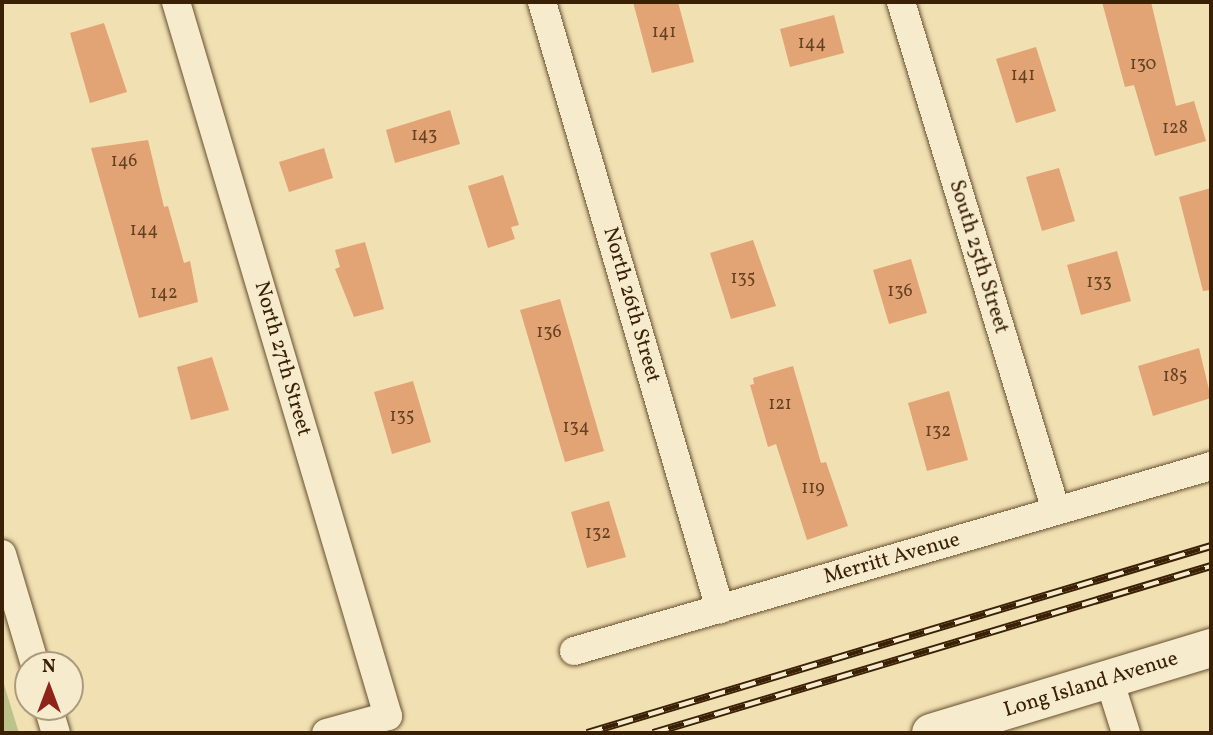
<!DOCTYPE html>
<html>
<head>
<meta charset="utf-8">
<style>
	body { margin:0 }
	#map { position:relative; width:1213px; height:735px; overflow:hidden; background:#f1e0b2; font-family:Vollkorn,serif }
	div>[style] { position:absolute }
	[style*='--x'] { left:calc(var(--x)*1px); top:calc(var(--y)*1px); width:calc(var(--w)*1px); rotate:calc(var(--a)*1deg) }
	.green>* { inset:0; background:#bcc28a }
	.building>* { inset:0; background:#e2a375 }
	.roads { filter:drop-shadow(0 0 2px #685030) drop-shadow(0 0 2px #685030) }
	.street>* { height:28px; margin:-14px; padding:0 14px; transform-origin:14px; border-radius:14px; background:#f6ebcd }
	.secondary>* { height:38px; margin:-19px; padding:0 19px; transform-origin:19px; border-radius:19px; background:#f6ebcd }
	.rail>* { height:8px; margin-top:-4px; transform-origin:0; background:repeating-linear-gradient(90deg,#f6ebcd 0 16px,#3a2005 0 32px); box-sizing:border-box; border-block:2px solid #3a2005 }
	span { translate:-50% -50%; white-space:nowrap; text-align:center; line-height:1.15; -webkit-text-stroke:5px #f6ebcd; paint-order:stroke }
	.number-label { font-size:18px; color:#644121 }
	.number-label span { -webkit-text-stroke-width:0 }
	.street-label { font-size:21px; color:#3a2005 }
	.frame { position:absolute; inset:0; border:4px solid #3a2005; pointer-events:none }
	.north { position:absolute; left:14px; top:651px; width:70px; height:70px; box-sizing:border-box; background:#f6ebcd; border:2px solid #ab9a7d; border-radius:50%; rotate:0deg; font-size:19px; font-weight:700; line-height:28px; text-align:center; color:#3a2005 }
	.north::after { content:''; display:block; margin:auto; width:24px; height:32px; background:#8f2418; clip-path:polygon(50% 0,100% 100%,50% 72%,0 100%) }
</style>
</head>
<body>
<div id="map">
	<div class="green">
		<i style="clip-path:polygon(2px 678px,19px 733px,2px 733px)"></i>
	</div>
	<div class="building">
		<i style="clip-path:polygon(633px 2px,678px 2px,694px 62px,652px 73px)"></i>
		<i style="clip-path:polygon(1102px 2px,1151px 2px,1176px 106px,1194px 101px,1206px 141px,1155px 156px,1134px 85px,1125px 87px)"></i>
		<i style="clip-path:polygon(834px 15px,844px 53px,790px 67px,780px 29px)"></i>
		<i style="clip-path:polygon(104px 23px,127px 92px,90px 103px,70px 33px)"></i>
		<i style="clip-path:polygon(1036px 47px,1056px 111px,1016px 123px,996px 59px)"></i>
		<i style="clip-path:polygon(450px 110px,460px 144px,395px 163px,386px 130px)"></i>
		<i style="clip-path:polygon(148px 140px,164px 207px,168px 206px,184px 263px,190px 261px,198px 302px,139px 318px,91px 148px)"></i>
		<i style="clip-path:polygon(324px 148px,333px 178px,289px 192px,279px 162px)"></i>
		<i style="clip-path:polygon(1059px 168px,1075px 221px,1042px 231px,1026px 177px)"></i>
		<i style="clip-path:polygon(503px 175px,519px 225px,511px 227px,515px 239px,488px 248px,468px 186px)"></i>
		<i style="clip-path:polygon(1211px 188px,1211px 290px,1203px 291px,1179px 197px)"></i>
		<i style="clip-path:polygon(753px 240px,776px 306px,731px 319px,710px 253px)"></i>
		<i style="clip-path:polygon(365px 242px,384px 309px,354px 317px,335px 269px,340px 267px,335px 250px)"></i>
		<i style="clip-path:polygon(1117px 251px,1131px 301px,1081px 315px,1067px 265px)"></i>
		<i style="clip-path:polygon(911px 259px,927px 313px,889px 324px,873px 270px)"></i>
		<i style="clip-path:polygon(560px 299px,604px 451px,565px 462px,520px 310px)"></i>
		<i style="clip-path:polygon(1199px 348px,1211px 398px,1153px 416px,1138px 366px)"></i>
		<i style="clip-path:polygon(212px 357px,229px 410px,191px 420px,177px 367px)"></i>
		<i style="clip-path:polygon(793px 366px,821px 463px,826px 462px,848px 526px,807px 540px,776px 444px,768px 447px,750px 385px,754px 384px,753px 378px)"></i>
		<i style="clip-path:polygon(413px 381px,431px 442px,392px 454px,374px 392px)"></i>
		<i style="clip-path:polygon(949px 391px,968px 460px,927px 471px,908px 403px)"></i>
		<i style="clip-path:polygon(609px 501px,626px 557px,587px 568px,571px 512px)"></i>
	</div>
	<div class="roads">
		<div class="street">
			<i style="--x:176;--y:2;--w:745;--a:73.46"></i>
			<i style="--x:388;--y:716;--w:64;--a:164.7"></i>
			<i style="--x:542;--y:2;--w:633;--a:73.66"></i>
			<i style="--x:901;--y:2;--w:532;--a:73.06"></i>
			<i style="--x:2;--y:554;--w:116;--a:73.4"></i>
			<i style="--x:574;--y:651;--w:663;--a:-16.19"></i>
			<i style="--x:1109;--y:679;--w:57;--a:72.5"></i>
			<i style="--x:48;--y:707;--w:27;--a:73"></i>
		</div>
		<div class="secondary">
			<i style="--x:931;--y:733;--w:293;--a:-16.9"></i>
		</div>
	</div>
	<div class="rail">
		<i style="--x:587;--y:733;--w:651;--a:-16.68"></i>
		<i style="--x:653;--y:733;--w:582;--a:-16.66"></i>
	</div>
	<div class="number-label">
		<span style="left:664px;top:33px">141</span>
		<span style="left:812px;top:44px">144</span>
		<span style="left:1143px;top:65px">130</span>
		<span style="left:1023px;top:76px">141</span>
		<span style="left:1175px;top:129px">128</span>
		<span style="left:424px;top:136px">143</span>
		<span style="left:124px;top:162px">146</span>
		<span style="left:144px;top:231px">144</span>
		<span style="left:743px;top:279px">135</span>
		<span style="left:1099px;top:283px">133</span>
		<span style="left:900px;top:292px">136</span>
		<span style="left:164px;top:294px">142</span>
		<span style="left:549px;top:333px">136</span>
		<span style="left:1175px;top:377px">185</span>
		<span style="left:780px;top:405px">121</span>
		<span style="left:402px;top:417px">135</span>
		<span style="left:576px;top:428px">134</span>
		<span style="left:938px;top:432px">132</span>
		<span style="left:813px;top:489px">119</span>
		<span style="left:598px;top:534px">132</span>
	</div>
	<div class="street-label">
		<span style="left:978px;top:257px;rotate:73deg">South 25th Street</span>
		<span style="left:631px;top:305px;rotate:74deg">North 26th Street</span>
		<span style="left:282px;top:359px;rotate:74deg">North 27th Street</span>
		<span style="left:892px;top:559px;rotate:-16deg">Merritt Avenue</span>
		<span style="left:1091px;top:685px;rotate:-17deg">Long Island Avenue</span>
	</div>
	<div class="frame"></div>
	<div class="north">N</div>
</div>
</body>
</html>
